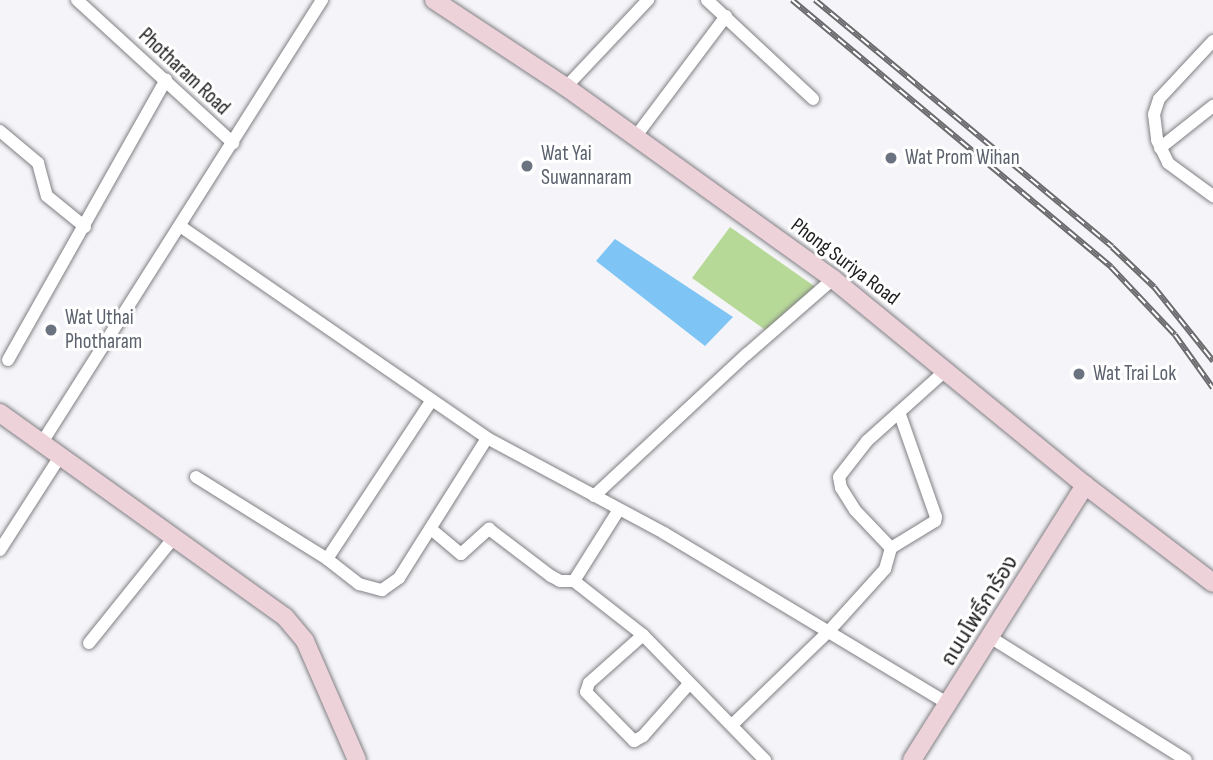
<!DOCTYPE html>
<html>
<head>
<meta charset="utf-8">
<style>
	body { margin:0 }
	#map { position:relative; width:1213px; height:760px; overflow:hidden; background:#f5f5f9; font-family:"Sofia Sans Condensed","Noto Sans Thai",sans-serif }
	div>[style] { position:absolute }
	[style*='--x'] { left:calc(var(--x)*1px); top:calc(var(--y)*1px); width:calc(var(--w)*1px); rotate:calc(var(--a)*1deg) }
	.green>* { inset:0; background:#b7d998 }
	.water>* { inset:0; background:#7ec4f4 }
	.roads { filter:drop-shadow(0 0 2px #808084) drop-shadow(0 0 2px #808084) }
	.street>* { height:12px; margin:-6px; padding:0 6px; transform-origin:6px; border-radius:6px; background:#fff }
	.secondary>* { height:18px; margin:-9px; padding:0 9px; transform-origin:9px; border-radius:9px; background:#eed2da }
	.rail>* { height:6px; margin-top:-3px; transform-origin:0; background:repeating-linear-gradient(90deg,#fff 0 10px,#6b6b6e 0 20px); box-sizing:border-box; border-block:2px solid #6b6b6e }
	.dots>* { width:19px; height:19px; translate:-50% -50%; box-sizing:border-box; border:4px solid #fff; border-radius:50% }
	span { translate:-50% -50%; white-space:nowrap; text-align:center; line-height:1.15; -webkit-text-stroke:6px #fff; paint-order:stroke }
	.street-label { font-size:21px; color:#202022 }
	.worship-label { font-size:21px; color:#5b616d }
	.left { translate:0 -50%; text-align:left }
</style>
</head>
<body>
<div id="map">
	<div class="green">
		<i style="clip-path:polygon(730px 227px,817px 288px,767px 331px,692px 278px)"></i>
	</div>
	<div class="water">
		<i style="clip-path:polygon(615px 239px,733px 317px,705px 346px,596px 261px)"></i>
	</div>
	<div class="roads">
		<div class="street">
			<i style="--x:77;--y:0;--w:212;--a:42.5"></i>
			<i style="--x:707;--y:0;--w:145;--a:43"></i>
			<i style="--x:1213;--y:41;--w:79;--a:133"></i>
			<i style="--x:1159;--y:99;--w:16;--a:108"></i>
			<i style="--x:1154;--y:114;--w:26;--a:83"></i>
			<i style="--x:1157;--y:140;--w:25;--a:64"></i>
			<i style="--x:1168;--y:163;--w:56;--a:36.3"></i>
			<i style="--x:566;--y:87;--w:120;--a:-46.7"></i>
			<i style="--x:0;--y:131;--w:50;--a:40.1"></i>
			<i style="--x:38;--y:163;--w:34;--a:75"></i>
			<i style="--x:47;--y:196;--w:49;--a:39.2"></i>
			<i style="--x:636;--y:136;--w:150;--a:-53.1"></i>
			<i style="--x:1160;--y:148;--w:68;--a:-38.4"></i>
			<i style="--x:180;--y:226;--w:373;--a:34.6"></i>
			<i style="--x:487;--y:438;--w:201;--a:28.2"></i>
			<i style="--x:664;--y:533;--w:332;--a:31"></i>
			<i style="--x:8;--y:360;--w:322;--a:-60.6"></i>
			<i style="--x:43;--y:441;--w:522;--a:-57.68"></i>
			<i style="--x:196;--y:477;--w:155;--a:32"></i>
			<i style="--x:327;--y:559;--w:41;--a:38"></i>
			<i style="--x:359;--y:584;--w:24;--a:15"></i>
			<i style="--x:382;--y:590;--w:21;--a:-35"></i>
			<i style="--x:399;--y:578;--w:165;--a:-57.8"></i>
			<i style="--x:594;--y:496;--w:209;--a:-42.9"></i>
			<i style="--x:747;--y:354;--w:114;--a:-41.1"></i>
			<i style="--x:618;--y:511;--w:83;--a:122.2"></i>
			<i style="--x:574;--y:581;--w:88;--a:38"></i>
			<i style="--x:643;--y:635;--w:175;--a:45.7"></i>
			<i style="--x:431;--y:529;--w:39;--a:40"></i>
			<i style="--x:461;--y:554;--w:38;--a:-42"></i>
			<i style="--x:489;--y:529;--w:78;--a:37.2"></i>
			<i style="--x:551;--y:576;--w:10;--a:29"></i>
			<i style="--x:560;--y:581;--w:14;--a:0"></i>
			<i style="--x:891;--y:548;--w:52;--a:-31.5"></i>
			<i style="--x:935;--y:521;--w:4;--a:-76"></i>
			<i style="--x:936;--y:517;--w:111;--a:-109.4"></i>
			<i style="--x:0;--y:550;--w:113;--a:-57.3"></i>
			<i style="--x:327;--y:559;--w:189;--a:-56.6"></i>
			<i style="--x:643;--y:635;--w:72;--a:138.4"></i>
			<i style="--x:589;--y:683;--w:9;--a:108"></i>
			<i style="--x:586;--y:692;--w:69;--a:45.6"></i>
			<i style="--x:634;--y:741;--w:10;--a:-29"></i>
			<i style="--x:643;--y:736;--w:69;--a:-48.5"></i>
			<i style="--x:990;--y:637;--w:231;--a:32.1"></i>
			<i style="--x:89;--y:643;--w:137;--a:-51.2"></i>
			<i style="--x:732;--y:725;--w:135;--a:-44.1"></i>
			<i style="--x:829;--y:631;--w:84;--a:-47.9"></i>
			<i style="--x:885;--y:569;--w:22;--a:-74"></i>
			<i style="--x:891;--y:548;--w:52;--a:-133.5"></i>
			<i style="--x:855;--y:510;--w:26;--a:-122"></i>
			<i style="--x:841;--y:488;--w:11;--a:-100"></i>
			<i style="--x:839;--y:477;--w:46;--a:-52.1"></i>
			<i style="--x:867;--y:441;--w:106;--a:-41.9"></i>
		</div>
		<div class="secondary">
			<i style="--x:434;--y:0;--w:158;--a:33.4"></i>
			<i style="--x:566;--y:87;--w:329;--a:35.7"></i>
			<i style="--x:833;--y:279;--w:325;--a:39.3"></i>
			<i style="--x:1085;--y:485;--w:161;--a:37.4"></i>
			<i style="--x:0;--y:413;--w:350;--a:35.6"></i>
			<i style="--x:285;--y:617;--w:31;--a:50"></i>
			<i style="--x:305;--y:641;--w:130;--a:66.4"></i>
			<i style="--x:912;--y:760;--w:325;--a:-57.8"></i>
		</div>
	</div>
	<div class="rail">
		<i style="--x:792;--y:0;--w:416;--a:39.9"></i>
		<i style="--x:1111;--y:267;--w:93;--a:46.7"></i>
		<i style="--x:1175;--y:335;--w:65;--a:54.4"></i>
		<i style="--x:815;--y:0;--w:386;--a:39.7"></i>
		<i style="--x:1112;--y:247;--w:58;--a:43.6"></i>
		<i style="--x:1154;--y:287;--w:95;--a:51.4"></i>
	</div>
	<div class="dots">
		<i style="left:891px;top:158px;background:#6b7280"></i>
		<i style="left:527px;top:166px;background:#6b7280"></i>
		<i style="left:51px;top:330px;background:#6b7280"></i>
		<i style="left:1079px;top:374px;background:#6b7280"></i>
	</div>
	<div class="street-label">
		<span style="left:184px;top:72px;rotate:43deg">Photharam Road</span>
		<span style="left:845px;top:262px;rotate:37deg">Phong Suriya Road</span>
		<span style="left:980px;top:611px;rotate:-58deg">ถนนโพธิ์การ้อง</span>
	</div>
	<div class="worship-label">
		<span class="left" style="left:541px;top:166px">Wat Yai<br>Suwannaram</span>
		<span class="left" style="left:905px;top:158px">Wat Prom Wihan</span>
		<span class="left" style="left:65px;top:330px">Wat Uthai<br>Photharam</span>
		<span class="left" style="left:1093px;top:374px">Wat Trai Lok</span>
	</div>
</div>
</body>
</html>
